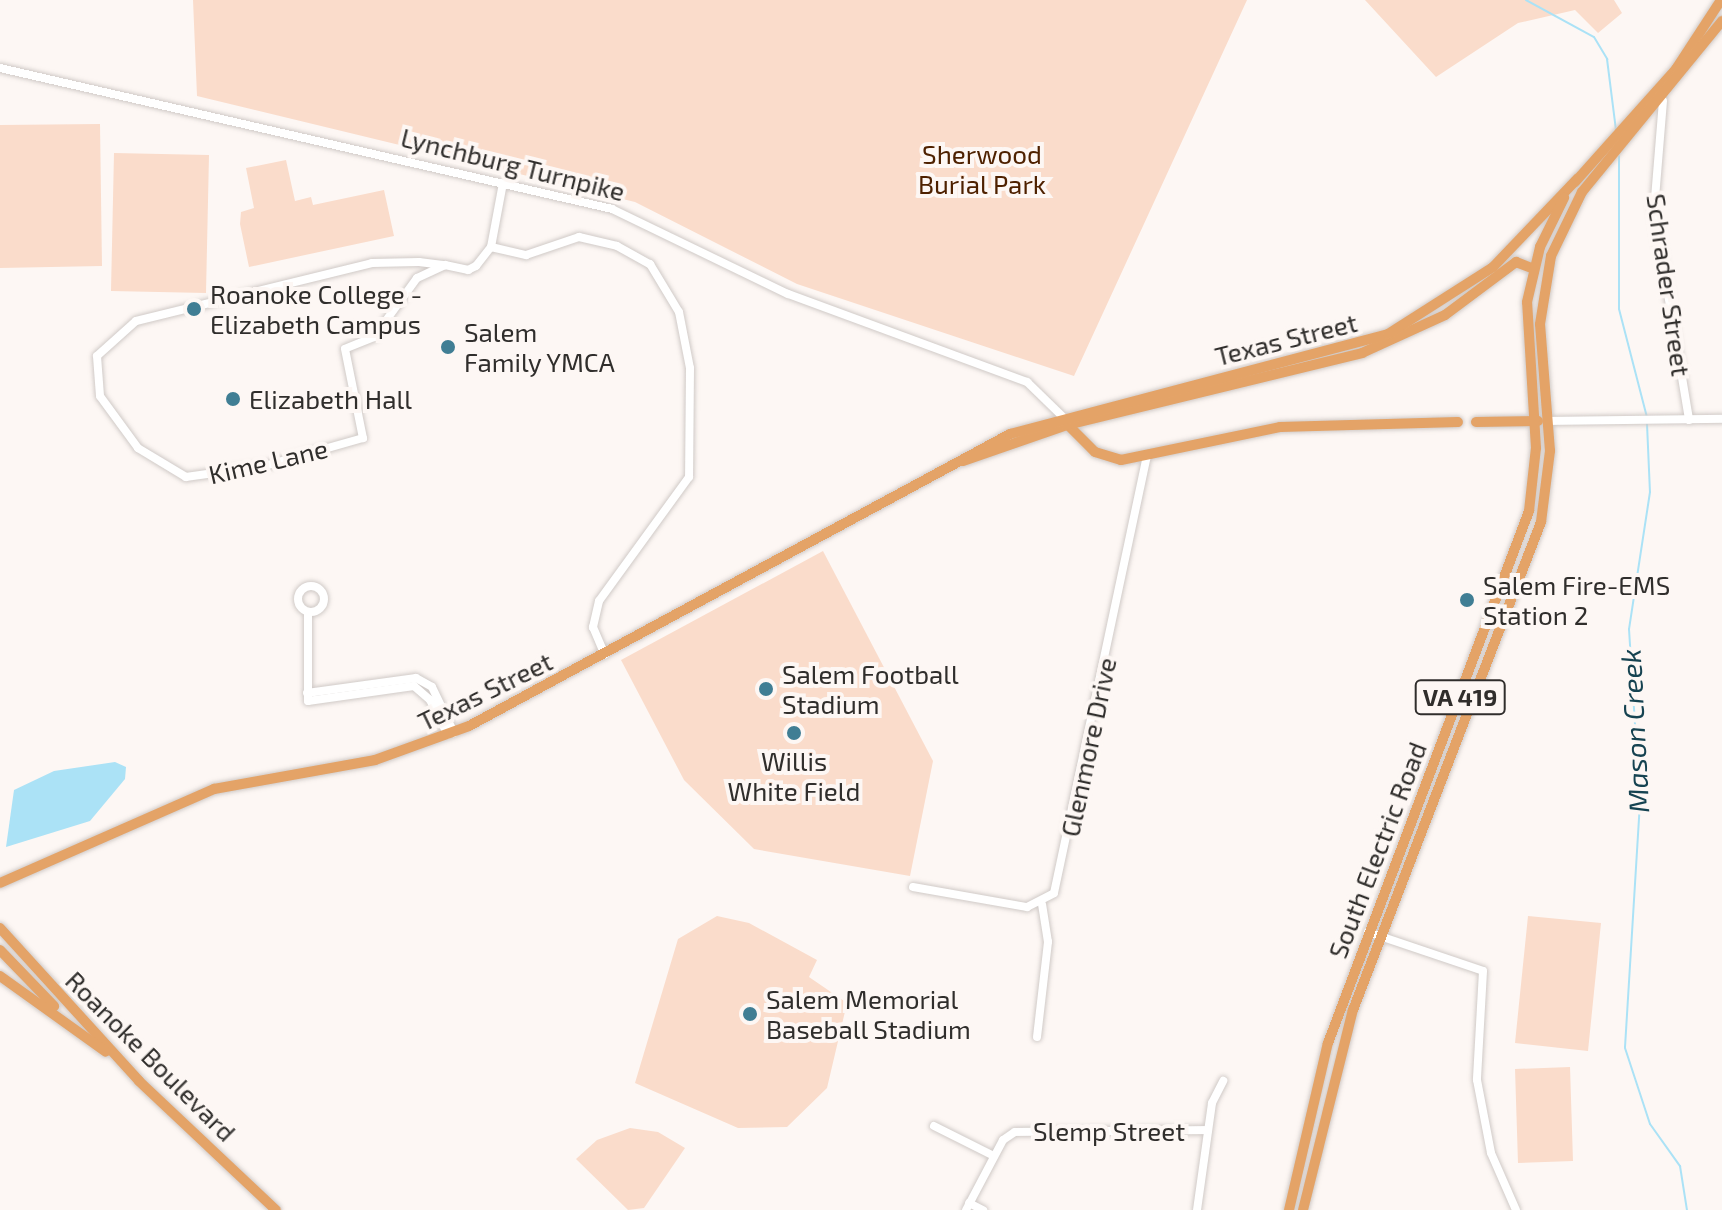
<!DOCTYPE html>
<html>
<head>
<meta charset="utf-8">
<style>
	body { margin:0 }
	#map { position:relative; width:1722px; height:1210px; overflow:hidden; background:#fdf7f4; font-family:"Exo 2",sans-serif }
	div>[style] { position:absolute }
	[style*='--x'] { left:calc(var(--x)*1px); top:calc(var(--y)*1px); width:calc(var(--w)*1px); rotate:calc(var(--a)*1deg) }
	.green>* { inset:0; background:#fadccb }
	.water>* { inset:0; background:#abe2f6 }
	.stream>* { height:2px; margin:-1px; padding:0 1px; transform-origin:1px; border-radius:1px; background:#abe2f6 }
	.roads { filter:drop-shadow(0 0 2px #d0cac7) drop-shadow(0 0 2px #d0cac7) }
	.minor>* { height:8px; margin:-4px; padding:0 4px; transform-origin:4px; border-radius:4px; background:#fff }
	.minor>.ring { margin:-4px; padding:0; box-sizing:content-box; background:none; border:8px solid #fff; border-radius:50% }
	.major>* { height:10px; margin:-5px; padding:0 5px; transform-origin:5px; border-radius:5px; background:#e4a367 }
	.dots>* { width:22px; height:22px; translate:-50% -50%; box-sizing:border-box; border:4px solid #fdf7f4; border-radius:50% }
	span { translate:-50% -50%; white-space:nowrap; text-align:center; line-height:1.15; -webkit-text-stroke:8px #fdf7f4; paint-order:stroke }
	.shield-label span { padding:2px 6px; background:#fdf7f4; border:2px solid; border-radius:6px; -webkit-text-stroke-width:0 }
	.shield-label { font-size:24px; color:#302e2c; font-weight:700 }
	.park-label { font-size:26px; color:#4e2100 }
	.street-label { font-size:26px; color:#302e2c }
	.poi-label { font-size:26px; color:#302e2c }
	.left { translate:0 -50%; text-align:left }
	.water-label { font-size:28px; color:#164351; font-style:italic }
</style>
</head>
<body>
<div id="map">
	<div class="green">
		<i style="clip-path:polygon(193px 0,1247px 0,1074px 376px,797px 284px,635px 202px,197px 96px)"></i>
		<i style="clip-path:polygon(1365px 0,1614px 0,1622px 13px,1598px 33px,1575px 10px,1518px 23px,1436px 77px)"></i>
		<i style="clip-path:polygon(100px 124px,102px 266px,0 268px,0 125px)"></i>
		<i style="clip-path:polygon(114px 153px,209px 155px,206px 293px,111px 291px)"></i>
		<i style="clip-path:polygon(286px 160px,295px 201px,311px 197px,313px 205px,384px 190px,394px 236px,249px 267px,240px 224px,241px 212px,254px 208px,246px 168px)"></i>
		<i style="clip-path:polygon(823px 551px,933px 761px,910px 876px,754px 849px,684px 780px,621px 660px)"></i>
		<i style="clip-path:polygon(717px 916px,749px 923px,817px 960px,809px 977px,847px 1003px,827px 1088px,787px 1127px,738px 1128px,635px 1083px,678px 939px)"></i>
		<i style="clip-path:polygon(1528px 916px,1601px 923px,1588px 1051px,1515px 1043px)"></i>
		<i style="clip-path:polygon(1570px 1067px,1573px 1161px,1518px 1163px,1515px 1069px)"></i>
		<i style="clip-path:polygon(630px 1128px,658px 1132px,685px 1148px,644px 1208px,628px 1210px,576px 1159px,597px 1140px)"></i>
	</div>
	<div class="water">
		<i style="clip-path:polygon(115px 762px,126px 767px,125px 779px,90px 821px,6px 847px,14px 790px,54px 771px)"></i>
	</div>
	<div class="stream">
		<i style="--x:1526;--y:0;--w:77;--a:28.6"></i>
		<i style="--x:1594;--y:37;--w:26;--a:59"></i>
		<i style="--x:1607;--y:59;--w:72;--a:82.8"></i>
		<i style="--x:1619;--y:156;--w:153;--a:90"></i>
		<i style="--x:1619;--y:309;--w:112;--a:75.5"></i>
		<i style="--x:1647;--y:424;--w:68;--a:87.5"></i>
		<i style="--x:1650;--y:492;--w:139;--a:98.7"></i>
		<i style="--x:1629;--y:629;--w:173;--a:86.4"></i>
		<i style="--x:1640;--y:802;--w:246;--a:93.5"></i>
		<i style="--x:1625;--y:1048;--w:80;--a:71.8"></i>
		<i style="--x:1650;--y:1124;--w:52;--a:54.5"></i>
		<i style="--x:1680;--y:1166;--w:45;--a:81"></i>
	</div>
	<div class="roads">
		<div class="minor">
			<i style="--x:0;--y:68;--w:628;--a:12.97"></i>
			<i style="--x:612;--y:209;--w:195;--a:25.8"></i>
			<i style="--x:788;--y:294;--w:255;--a:20.2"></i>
			<i style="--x:1027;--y:382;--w:49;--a:44.2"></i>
			<i style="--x:1663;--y:101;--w:109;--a:94.7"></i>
			<i style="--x:1654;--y:210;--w:213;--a:80.5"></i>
			<i style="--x:491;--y:247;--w:36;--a:13"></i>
			<i style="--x:526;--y:255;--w:56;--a:-18.8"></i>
			<i style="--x:579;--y:237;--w:39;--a:13"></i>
			<i style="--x:617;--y:246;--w:38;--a:29"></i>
			<i style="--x:650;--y:264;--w:56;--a:58.9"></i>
			<i style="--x:679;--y:312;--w:57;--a:78.9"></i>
			<i style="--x:690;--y:368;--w:109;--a:90.5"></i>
			<i style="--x:689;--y:477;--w:153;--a:126"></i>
			<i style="--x:599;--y:601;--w:27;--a:103"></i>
			<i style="--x:593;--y:627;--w:30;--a:67"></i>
			<i style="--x:445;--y:265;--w:31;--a:155"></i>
			<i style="--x:417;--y:278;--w:73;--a:126.1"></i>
			<i style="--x:374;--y:337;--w:31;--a:158"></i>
			<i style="--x:345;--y:349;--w:91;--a:78.6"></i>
			<i style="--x:363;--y:438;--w:103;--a:164.2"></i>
			<i style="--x:264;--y:466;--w:79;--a:172"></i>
			<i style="--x:186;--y:477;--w:56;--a:-148.9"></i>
			<i style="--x:138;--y:448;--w:64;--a:-126.2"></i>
			<i style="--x:100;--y:396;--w:40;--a:-94.3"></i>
			<i style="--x:97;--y:356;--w:52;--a:-41.9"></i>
			<i style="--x:136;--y:321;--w:243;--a:-13.8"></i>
			<i style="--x:372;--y:263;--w:47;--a:-1.2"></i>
			<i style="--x:419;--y:262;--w:26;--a:7"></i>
			<i style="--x:445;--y:265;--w:24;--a:12"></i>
			<i style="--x:468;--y:270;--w:9;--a:-27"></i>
			<i style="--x:476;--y:266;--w:24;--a:-52"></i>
			<i style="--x:491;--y:247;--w:65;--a:-79.4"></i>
			<i style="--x:1548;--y:421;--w:174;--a:-0.7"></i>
			<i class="ring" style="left:298px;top:586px;width:18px;height:18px"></i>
			<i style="--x:308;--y:612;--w:89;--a:90"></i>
			<i style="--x:308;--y:701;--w:107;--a:-8.1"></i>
			<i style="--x:414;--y:686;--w:21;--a:41"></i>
			<i style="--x:430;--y:700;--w:39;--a:63"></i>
			<i style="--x:307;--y:693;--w:110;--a:-7.8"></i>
			<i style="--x:416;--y:678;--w:18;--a:29"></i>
			<i style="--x:432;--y:687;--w:51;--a:64.4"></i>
			<i style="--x:913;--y:887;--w:116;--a:10"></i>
			<i style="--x:1027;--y:907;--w:30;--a:-27"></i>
			<i style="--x:1054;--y:893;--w:447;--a:-78"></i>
			<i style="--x:1368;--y:932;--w:121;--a:18.7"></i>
			<i style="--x:1483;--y:971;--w:109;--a:93.2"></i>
			<i style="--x:1477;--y:1080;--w:74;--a:79.1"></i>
			<i style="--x:1491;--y:1153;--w:62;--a:66.3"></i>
			<i style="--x:1037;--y:1037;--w:96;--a:-83.4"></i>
			<i style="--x:1048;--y:942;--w:38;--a:-99"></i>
			<i style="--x:934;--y:1126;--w:67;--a:26.6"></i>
			<i style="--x:969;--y:1203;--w:16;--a:27"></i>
			<i style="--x:966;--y:1210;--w:79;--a:-62.1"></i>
			<i style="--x:1003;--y:1140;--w:14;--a:-34"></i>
			<i style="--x:1015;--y:1132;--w:193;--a:-0.6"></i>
			<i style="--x:1197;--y:1210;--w:108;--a:-82"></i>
			<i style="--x:1212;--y:1103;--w:25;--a:-63"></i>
		</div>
		<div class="major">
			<i style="--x:1575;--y:182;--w:152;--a:-48.2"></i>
			<i style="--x:1676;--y:69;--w:82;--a:-56.9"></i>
			<i style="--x:1065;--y:422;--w:42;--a:45"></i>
			<i style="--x:1095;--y:452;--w:27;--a:17"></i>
			<i style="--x:1121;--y:460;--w:162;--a:-11.7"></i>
			<i style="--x:1280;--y:427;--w:178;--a:-1.6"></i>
			<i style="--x:1476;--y:422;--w:62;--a:-0.9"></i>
			<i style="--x:963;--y:461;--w:110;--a:-19.1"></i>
			<i style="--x:1067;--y:425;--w:304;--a:-13.7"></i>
			<i style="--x:1362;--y:353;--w:91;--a:-24.6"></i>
			<i style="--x:1445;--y:315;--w:89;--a:-36.7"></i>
			<i style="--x:1516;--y:262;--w:19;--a:21"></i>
			<i style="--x:0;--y:883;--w:234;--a:-23.7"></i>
			<i style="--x:214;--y:789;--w:164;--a:-10.2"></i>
			<i style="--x:375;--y:760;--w:100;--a:-19.9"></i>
			<i style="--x:469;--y:726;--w:615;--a:-28.36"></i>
			<i style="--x:1010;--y:434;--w:391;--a:-14.8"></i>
			<i style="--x:1388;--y:334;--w:125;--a:-32.5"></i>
			<i style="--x:1493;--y:267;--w:122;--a:-46.3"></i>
			<i style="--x:0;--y:928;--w:207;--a:47.7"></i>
			<i style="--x:139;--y:1081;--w:188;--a:43.3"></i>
			<i style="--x:0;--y:950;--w:78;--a:46"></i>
			<i style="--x:0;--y:976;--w:130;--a:35.6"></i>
			<i style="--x:1289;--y:1210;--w:171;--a:-76.9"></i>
			<i style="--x:1328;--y:1043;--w:569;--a:-69.3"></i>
			<i style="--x:1529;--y:511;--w:63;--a:-83.7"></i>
			<i style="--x:1536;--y:448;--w:146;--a:-93.5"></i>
			<i style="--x:1527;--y:302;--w:57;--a:-76.7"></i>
			<i style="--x:1540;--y:247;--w:55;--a:-63.9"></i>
			<i style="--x:1303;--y:1210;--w:206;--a:-76"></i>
			<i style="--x:1353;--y:1010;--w:523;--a:-68.93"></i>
			<i style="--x:1541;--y:522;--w:72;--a:-82.8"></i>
			<i style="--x:1550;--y:451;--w:127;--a:-94.5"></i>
			<i style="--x:1540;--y:324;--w:69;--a:-80.8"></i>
			<i style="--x:1551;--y:256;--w:71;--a:-64.2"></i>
			<i style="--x:1582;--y:192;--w:221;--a:-50.7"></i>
		</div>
	</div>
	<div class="dots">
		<i style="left:194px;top:309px;background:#407e94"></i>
		<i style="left:448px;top:347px;background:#407e94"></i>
		<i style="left:233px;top:399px;background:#407e94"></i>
		<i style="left:1467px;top:600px;background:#407e94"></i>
		<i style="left:766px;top:689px;background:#407e94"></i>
		<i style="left:794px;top:733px;background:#407e94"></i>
		<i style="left:750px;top:1014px;background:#407e94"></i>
	</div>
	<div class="shield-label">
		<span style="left:1460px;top:697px">VA 419</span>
	</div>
	<div class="park-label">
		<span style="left:982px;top:169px">Sherwood<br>Burial Park</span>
	</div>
	<div class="street-label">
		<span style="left:513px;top:164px;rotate:14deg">Lynchburg Turnpike</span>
		<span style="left:1669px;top:285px;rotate:82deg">Schrader Street</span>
		<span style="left:1286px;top:339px;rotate:-14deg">Texas Street</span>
		<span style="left:268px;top:461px;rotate:-13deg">Kime Lane</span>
		<span style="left:485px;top:691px;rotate:-26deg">Texas Street</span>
		<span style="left:1088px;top:747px;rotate:-78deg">Glenmore Drive</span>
		<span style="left:1377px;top:850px;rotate:-69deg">South Electric Road</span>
		<span style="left:151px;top:1056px;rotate:45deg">Roanoke Boulevard</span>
		<span style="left:1109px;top:1131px">Slemp Street</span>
	</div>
	<div class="poi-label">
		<span class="left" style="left:210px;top:309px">Roanoke College -<br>Elizabeth Campus</span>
		<span class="left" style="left:464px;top:347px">Salem<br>Family YMCA</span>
		<span class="left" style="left:249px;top:399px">Elizabeth Hall</span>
		<span class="left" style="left:1483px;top:600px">Salem Fire-EMS<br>Station 2</span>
		<span class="left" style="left:782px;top:689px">Salem Football<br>Stadium</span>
		<span style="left:794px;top:776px">Willis<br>White Field</span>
		<span class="left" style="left:766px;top:1014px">Salem Memorial<br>Baseball Stadium</span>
	</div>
	<div class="water-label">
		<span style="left:1634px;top:731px;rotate:-93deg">Mason Creek</span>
	</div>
</div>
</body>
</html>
